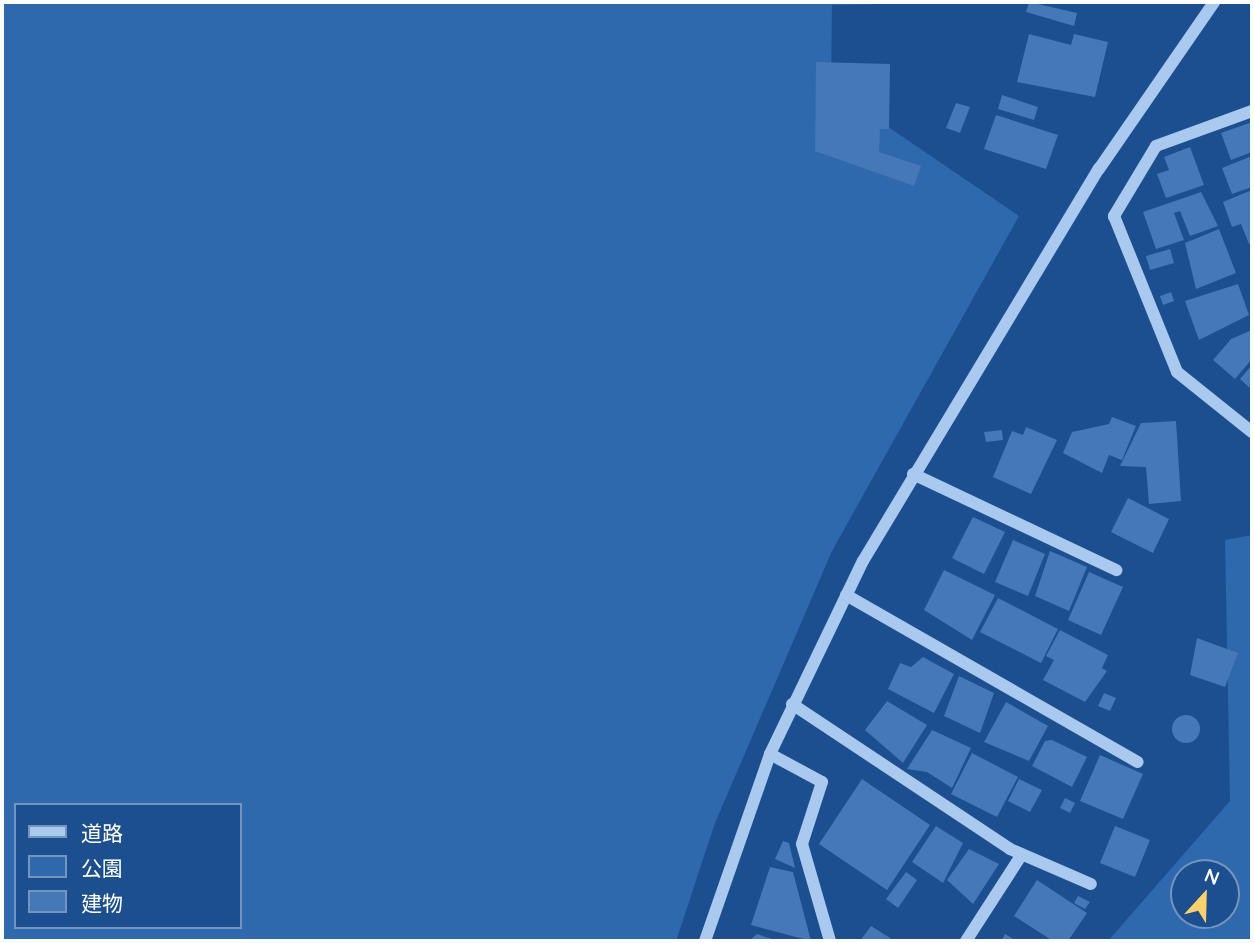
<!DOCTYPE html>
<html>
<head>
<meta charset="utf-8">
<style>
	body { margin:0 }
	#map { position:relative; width:1254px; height:943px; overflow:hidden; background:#1b4f8f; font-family:Quicksand,"Noto Sans JP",sans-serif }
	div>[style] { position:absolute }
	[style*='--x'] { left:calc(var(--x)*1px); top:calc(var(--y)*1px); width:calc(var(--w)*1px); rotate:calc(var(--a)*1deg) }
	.green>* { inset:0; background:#2e69ad }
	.building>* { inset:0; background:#4478b7 }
	.round { border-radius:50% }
	.minor>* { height:12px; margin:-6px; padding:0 6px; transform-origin:6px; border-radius:6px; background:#a9c9ee }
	span { translate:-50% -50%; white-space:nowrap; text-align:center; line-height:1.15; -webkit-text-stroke:5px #1b4f8f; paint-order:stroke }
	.frame { position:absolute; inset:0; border:4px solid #fff; pointer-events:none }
	.legend { position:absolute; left:14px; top:803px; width:228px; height:126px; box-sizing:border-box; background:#1b4f8f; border:2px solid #7695bc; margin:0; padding:9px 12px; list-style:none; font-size:21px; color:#fff }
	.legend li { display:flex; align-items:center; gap:14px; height:35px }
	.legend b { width:35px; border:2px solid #7695bc }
	.north { position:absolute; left:1170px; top:859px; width:70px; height:70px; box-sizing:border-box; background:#1b4f8f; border:2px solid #7695bc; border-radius:50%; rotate:22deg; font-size:19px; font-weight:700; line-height:28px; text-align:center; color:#fff }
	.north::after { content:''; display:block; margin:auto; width:24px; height:32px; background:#ffd166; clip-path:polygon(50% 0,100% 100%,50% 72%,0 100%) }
</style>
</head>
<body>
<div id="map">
	<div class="green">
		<i style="clip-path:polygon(evenodd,2px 2px,985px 2px,832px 5px,831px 88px,1019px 216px,832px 551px,715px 823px,676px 941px,2px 941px,2px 2px,16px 805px,240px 805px,240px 927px,16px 927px,16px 805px)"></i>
		<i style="clip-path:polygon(evenodd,1252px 535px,1252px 941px,1108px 941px,1230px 801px,1225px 540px,1252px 535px,1184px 873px,1226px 873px,1226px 915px,1184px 915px,1184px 873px)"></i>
	</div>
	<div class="building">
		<i style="clip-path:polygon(1029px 2px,1077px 13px,1074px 26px,1026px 12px)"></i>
		<i style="clip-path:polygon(1029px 34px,1071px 45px,1074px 34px,1108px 42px,1095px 97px,1017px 82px)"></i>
		<i style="clip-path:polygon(816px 62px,890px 64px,889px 129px,880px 129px,879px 152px,921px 166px,914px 186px,815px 151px)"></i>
		<i style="clip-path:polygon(1002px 95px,1038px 107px,1034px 120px,998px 109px)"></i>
		<i style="clip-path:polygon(956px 103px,970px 107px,960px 133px,946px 128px)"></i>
		<i style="clip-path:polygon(996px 115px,1058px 135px,1046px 169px,984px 149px)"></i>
		<i style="clip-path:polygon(1252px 122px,1252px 152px,1231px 160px,1221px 133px)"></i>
		<i style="clip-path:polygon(1190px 147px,1204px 185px,1166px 198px,1157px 174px,1169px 170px,1164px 157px)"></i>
		<i style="clip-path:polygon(1252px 156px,1252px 187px,1232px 194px,1222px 168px)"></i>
		<i style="clip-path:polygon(1252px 190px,1252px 243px,1249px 244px,1241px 224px,1232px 227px,1223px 202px)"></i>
		<i style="clip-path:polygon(1201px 192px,1218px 226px,1190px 236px,1180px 211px,1174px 213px,1184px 240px,1156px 249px,1143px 212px)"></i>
		<i style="clip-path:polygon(1219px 229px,1236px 273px,1196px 289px,1185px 243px)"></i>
		<i style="clip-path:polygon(1170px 249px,1174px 263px,1150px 270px,1146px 256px)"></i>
		<i style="clip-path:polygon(1238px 284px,1249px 315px,1199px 340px,1185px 301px)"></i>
		<i style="clip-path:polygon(1171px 292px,1174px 301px,1163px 305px,1160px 296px)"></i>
		<i style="clip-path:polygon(1252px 330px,1252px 359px,1235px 379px,1213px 360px,1231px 339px)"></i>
		<i style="clip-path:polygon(1252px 365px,1252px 390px,1240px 379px)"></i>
		<i style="clip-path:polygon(1112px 417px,1136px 426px,1122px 460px,1109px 455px,1102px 473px,1063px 453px,1072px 432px,1109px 424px)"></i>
		<i style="clip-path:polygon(1176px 421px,1181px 501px,1149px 504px,1146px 467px,1120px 466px,1141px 423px)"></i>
		<i style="clip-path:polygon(1026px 427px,1057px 440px,1031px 494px,993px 477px,1012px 431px,1023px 435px)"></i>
		<i style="clip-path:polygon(1002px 430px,1003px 440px,986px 442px,984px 432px)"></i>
		<i style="clip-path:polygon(1128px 498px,1169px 519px,1153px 553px,1111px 532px)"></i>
		<i style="clip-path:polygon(973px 517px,1005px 532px,984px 574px,952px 558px)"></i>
		<i style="clip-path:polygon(1013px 540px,1045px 554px,1028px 596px,995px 582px)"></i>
		<i style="clip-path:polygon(1050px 551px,1087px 567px,1069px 611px,1035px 596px)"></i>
		<i style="clip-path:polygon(944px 570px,995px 595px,972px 640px,924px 610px)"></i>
		<i style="clip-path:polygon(1089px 572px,1123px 587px,1101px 635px,1068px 620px)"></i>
		<i style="clip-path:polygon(998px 598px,1058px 629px,1041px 663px,980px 632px)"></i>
		<i style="clip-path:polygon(1060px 630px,1108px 655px,1102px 668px,1107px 671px,1085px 702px,1043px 680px,1054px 660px,1046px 656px)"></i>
		<i style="clip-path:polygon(1197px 638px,1238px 653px,1225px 687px,1190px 675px)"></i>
		<i style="clip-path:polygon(923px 657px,954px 674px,934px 713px,888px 689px,900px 663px,911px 667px)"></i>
		<i style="clip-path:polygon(959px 676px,994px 693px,980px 733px,944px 716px)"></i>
		<i style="clip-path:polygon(1104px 693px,1116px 698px,1110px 711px,1098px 706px)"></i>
		<i style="clip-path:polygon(887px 701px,927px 725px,903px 763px,865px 730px)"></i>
		<i style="clip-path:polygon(1006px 702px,1048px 726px,1029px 761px,984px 742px)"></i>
		<i class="round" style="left:1172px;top:715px;width:28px;height:28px"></i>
		<i style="clip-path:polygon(932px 730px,971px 748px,952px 788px,927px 772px,907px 769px)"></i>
		<i style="clip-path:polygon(1052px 740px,1087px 757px,1072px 787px,1032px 766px,1045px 741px)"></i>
		<i style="clip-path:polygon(972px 753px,1018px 777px,997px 817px,951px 794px)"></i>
		<i style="clip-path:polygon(1100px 755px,1143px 774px,1123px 819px,1080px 801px)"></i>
		<i style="clip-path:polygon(862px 779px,930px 825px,887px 890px,819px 844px)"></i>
		<i style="clip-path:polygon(1019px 779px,1042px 790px,1030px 812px,1008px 801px)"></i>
		<i style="clip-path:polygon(1065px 798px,1075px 803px,1070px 813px,1060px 808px)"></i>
		<i style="clip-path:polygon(936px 826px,963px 843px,943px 883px,912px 862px)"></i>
		<i style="clip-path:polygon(1115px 826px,1150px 840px,1135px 877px,1100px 863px)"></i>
		<i style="clip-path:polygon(783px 841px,789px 843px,795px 868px,775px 859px)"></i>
		<i style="clip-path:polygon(969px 849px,999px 864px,973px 904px,947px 880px)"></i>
		<i style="clip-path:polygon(770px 867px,793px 872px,811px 941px,751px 925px)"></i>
		<i style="clip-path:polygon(906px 872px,917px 880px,898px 908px,886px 899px)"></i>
		<i style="clip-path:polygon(1037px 880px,1087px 913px,1068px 941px,1053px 941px,1014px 916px)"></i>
		<i style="clip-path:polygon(1078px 896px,1090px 902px,1085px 909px,1074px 903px)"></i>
		<i style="clip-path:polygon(871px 926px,895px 941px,860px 941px)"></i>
		<i style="clip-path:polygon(757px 934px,778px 941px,749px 941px)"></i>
		<i style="clip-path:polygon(1005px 934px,1017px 941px,1001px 941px)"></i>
	</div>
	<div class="minor">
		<i style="--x:1252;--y:111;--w:102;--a:160"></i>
		<i style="--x:1156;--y:146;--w:82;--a:121"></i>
		<i style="--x:1114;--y:216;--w:168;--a:68"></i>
		<i style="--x:1177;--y:372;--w:96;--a:38.7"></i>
		<i style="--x:913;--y:474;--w:225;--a:25.3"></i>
		<i style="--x:846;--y:595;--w:336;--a:29.8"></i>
		<i style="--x:792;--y:704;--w:262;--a:33.6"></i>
		<i style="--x:1010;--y:849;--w:88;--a:23.4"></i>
		<i style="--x:770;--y:754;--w:59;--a:28.3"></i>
		<i style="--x:822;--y:782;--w:65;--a:107.9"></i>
		<i style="--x:802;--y:844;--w:101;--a:73.9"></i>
		<i style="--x:705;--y:941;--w:198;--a:-70.8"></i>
		<i style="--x:770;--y:754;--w:214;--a:-64.3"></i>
		<i style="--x:863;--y:561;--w:458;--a:-59"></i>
		<i style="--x:1099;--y:169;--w:203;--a:-55.4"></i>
		<i style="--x:966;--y:941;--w:103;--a:-57.2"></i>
	</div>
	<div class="frame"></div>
	<ul class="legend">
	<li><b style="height:9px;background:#a9c9ee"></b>道路</li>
	<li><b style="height:19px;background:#2e69ad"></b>公園</li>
	<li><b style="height:19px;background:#4478b7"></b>建物</li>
	</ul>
	<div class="north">N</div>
</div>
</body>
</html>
